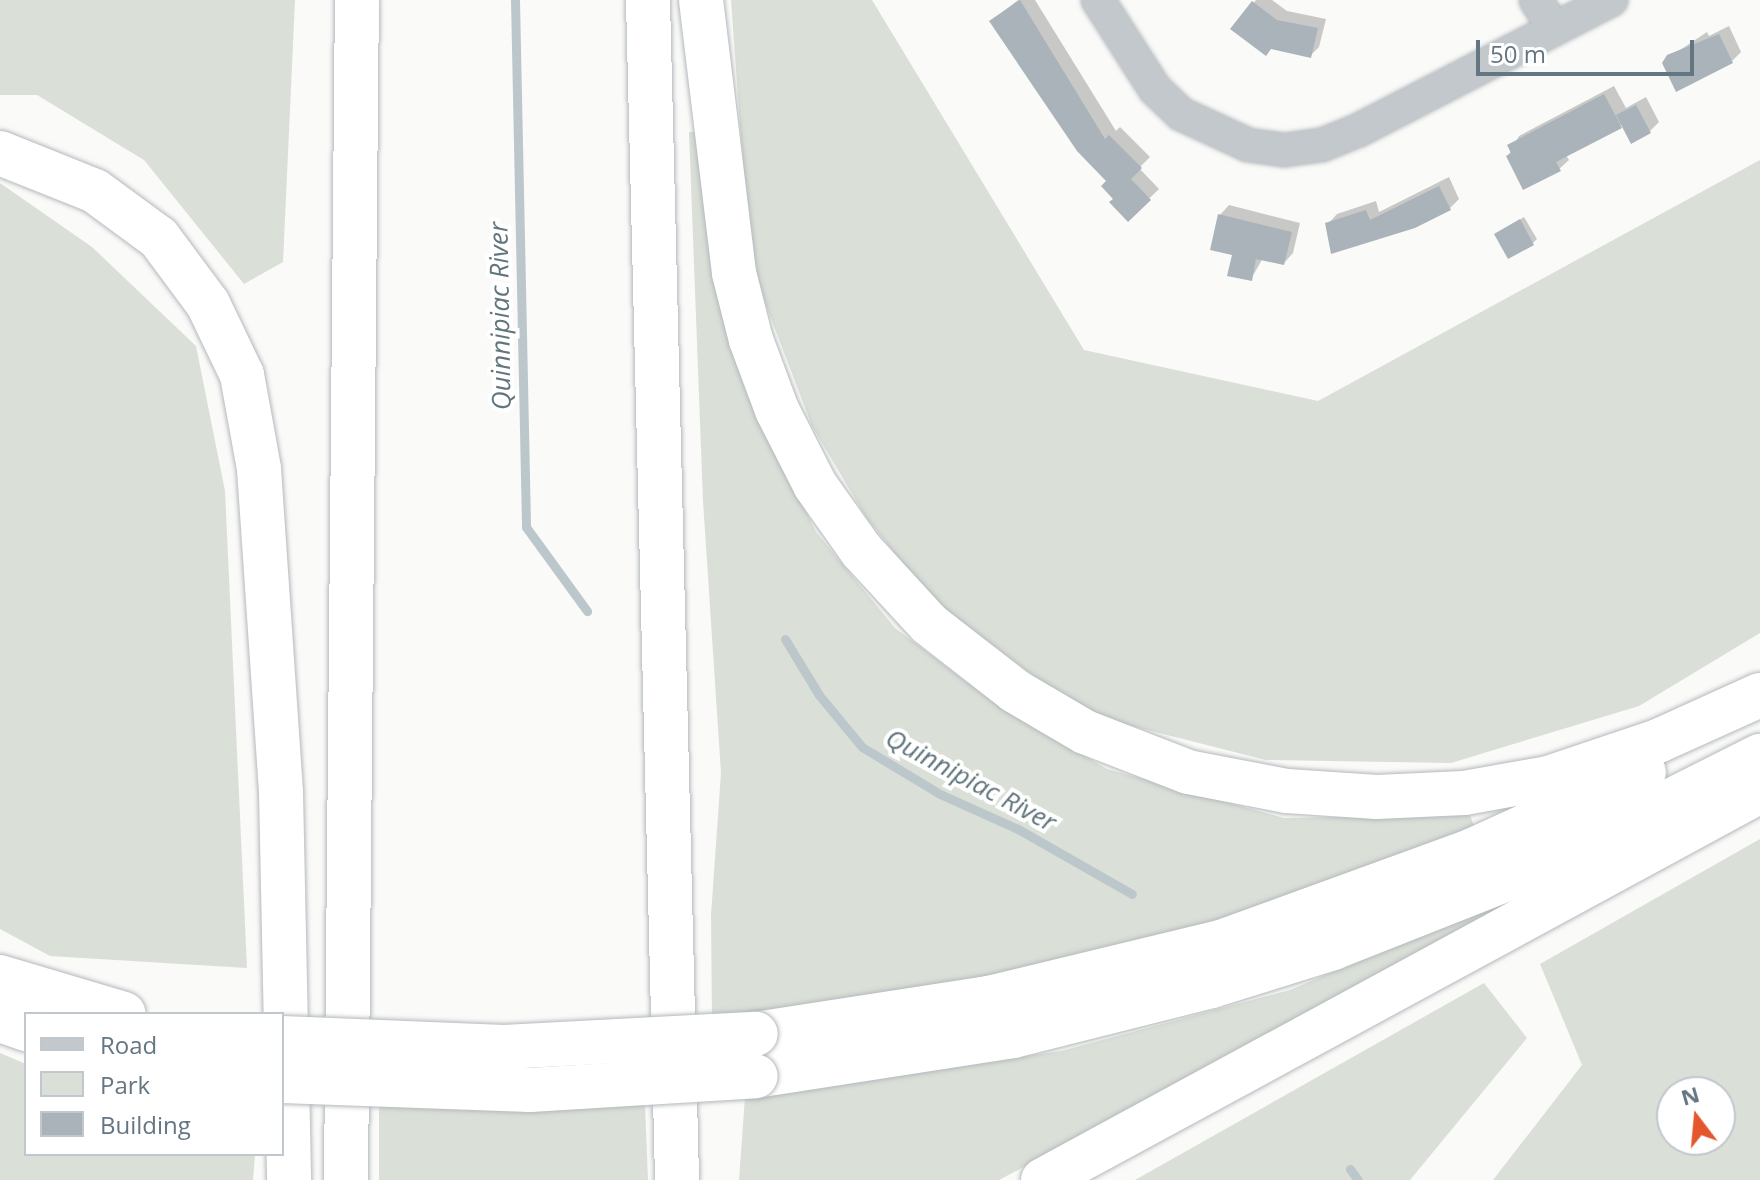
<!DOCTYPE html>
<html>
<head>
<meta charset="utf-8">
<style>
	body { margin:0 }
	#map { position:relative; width:1760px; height:1180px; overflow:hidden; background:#fafaf8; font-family:"Open Sans",sans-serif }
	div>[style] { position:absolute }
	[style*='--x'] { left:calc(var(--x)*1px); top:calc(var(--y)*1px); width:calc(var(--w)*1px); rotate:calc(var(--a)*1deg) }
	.green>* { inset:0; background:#dadfd7 }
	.shadow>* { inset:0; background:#0003 }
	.stream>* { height:9px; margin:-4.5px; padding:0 4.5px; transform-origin:4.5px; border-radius:4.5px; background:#bbc7cb }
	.building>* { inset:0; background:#aab3b9 }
	.roads { filter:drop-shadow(0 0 2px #b4b9bd) drop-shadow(0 0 2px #b4b9bd) }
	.minor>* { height:32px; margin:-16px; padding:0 16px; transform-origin:16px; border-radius:16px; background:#c3c8cc }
	.highway>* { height:44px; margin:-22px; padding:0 22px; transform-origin:22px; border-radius:22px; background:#fff }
	.bridges { filter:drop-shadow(0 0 2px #b4b9bd) drop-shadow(0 0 2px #b4b9bd) }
	.highway-bridge>* { height:44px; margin:-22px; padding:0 22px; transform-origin:22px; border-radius:22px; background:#fff }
	span { translate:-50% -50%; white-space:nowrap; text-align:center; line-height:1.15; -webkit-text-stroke:8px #fff; paint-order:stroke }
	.water-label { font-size:26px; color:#60757c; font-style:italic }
	.legend { position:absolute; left:24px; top:1012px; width:260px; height:144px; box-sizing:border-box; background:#fff; border:2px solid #c1c8cd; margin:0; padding:10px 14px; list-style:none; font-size:24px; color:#657683 }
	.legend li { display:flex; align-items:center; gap:16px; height:40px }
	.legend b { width:40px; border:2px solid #c1c8cd }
	.north { position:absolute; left:1656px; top:1076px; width:80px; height:80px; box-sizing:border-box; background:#fff; border:2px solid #c1c8cd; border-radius:50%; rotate:344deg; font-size:22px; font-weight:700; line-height:32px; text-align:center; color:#657683 }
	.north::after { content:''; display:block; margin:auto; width:28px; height:36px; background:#e4572e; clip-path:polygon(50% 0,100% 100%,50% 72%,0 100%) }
	.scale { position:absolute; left:1476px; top:40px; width:218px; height:36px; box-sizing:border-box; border:4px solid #657683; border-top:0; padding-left:10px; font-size:24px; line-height:28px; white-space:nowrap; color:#657683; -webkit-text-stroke:6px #fff; paint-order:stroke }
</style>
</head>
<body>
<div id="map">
	<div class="green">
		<i style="clip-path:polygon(0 0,295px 0,283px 262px,244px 284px,144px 160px,37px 95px,0 95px)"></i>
		<i style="clip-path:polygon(731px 0,872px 0,1084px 350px,1318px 401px,1760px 160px,1760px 633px,1639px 706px,1451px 763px,1266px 760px,1084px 714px,930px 598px,866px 517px,812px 426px,750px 263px)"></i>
		<i style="clip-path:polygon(700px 131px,717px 279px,745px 388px,816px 532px,895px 628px,1000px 707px,1107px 769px,1284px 818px,1470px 815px,1474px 826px,1212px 923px,906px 996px,712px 1019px,711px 915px,721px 773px,703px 501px,689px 132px)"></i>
		<i style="clip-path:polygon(0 183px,92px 247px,196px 346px,225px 491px,247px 968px,50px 956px,0 929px)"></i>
		<i style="clip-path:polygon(evenodd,1760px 839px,1760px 1180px,1493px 1180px,1582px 1065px,1540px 964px,1760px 839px,1672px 1092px,1720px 1092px,1720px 1140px,1672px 1140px,1672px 1092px)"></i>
		<i style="clip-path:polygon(1510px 897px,1515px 906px,999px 1180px,739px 1180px,745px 1097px,1061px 1051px,1290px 990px)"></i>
		<i style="clip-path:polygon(1484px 983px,1527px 1038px,1410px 1180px,1135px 1180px)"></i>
		<i style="clip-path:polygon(0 1053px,26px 1064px,26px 1154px,255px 1154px,253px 1180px,0 1180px)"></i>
		<i style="clip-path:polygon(645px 1104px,648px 1180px,379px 1180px,379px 1106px)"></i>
	</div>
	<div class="shadow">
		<i style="clip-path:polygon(1018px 0,1035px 0,1116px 131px,1120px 127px,1150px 157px,1139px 168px,1159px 189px,1128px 219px,1108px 181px,991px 21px)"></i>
		<i style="clip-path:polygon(1256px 0,1272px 0,1287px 11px,1326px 19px,1319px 47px,1310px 56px,1233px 29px)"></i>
		<i style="clip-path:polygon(1729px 26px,1741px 52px,1732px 61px,1674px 54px,1707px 32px,1709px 36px)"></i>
		<i style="clip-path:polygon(1614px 86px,1626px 108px,1646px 97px,1659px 122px,1650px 131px,1623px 124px,1566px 155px,1569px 160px,1559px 169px,1508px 156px,1519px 136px)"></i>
		<i style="clip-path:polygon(1449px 177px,1459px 199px,1450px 208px,1332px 252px,1328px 224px,1337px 214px,1376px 201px,1379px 212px)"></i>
		<i style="clip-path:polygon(1229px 205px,1300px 223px,1293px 253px,1284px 263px,1263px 258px,1251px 279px,1220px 215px)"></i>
		<i style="clip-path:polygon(1524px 217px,1537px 239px,1533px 243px,1496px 234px)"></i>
	</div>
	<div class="stream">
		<i style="--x:515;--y:0;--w:527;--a:88.8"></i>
		<i style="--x:526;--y:527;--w:104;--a:54"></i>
		<i style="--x:785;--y:639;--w:66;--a:58.7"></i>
		<i style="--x:819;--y:695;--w:67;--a:50.4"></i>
		<i style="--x:862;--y:747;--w:91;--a:31.1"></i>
		<i style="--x:940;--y:794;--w:85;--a:24.2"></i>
		<i style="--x:1018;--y:829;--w:131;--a:29.7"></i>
		<i style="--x:1350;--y:1169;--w:14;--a:54"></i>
	</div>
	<div class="building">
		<i style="clip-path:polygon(1020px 0,1105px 139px,1109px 135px,1142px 168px,1131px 179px,1151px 200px,1128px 222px,1109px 202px,1113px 199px,1101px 186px,1106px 181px,1077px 151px,989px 21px)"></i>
		<i style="clip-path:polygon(1252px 1px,1277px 20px,1318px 28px,1311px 58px,1271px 49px,1266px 56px,1230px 29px)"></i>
		<i style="clip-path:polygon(1719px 34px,1733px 63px,1676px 92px,1662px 63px,1667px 55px)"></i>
		<i style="clip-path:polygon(1604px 94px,1622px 128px,1556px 162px,1561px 171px,1523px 190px,1506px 156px,1511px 153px,1507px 145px)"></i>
		<i style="clip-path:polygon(1636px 105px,1651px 133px,1631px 144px,1616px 115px)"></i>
		<i style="clip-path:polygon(1439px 186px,1451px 210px,1415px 228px,1331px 254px,1325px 223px,1366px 210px,1370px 220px)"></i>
		<i style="clip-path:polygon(1218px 214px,1292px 232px,1284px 265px,1256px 259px,1252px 281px,1227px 276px,1232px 255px,1210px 250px)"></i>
		<i style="clip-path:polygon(1520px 219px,1534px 245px,1508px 259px,1494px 234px)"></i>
	</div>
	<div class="roads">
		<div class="minor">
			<i style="--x:1098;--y:0;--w:106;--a:57.4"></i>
			<i style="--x:1155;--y:89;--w:36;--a:44"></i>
			<i style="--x:1181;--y:114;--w:74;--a:24.8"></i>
			<i style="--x:1248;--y:145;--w:37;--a:8"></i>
			<i style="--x:1285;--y:150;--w:37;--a:-8"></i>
			<i style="--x:1322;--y:145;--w:40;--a:-22"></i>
			<i style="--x:1359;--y:130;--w:284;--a:-27.3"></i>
			<i style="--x:1536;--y:0;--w:34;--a:58"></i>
		</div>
		<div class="highway">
			<i style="--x:648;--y:0;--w:1180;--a:88.59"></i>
			<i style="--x:701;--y:0;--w:275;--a:83.1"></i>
			<i style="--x:734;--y:273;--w:69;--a:75.8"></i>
			<i style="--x:751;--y:340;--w:75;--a:69.6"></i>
			<i style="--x:777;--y:410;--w:84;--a:63.1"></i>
			<i style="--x:815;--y:485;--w:80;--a:54.7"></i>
			<i style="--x:861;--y:550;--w:100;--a:47.4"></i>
			<i style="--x:929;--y:624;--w:109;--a:37.9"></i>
			<i style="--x:1015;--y:691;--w:81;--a:30.4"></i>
			<i style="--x:1085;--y:732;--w:110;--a:21.2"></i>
			<i style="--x:1188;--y:772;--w:101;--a:10.9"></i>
			<i style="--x:1287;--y:791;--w:90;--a:3.8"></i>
			<i style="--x:1377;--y:797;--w:87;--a:-2.6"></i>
			<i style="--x:1464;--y:793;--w:85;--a:-10.1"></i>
			<i style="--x:1548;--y:778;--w:116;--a:-18.6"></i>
			<i style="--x:1658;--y:741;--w:112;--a:-24.3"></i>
			<i style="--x:0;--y:153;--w:102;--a:21.8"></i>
			<i style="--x:95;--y:191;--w:79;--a:36.3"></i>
			<i style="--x:159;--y:238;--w:82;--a:53.4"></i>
			<i style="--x:208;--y:304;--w:79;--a:64.4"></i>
			<i style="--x:242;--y:375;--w:96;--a:79.7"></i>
			<i style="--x:259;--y:469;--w:324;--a:86.1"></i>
			<i style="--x:281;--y:792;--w:388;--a:88.8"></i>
			<i style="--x:0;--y:977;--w:129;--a:16.6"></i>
			<i style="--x:0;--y:1020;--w:28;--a:19"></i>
			<i style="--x:756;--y:1034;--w:236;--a:-8.8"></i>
			<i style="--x:989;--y:998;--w:242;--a:-13.6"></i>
			<i style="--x:1224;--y:941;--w:263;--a:-20"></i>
			<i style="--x:1471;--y:851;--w:190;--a:-24.5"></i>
			<i style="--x:756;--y:1076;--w:260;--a:-8.8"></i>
			<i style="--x:1013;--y:1036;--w:205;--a:-14.1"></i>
			<i style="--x:1212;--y:986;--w:127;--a:-17.4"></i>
			<i style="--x:1333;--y:948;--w:228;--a:-21.6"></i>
			<i style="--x:1545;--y:864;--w:241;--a:-26.7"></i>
			<i style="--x:346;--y:1180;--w:1180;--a:-89.47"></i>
			<i style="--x:1043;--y:1180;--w:816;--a:-28.48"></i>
		</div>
	</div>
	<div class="bridges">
		<div class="highway-bridge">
			<i style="--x:282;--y:1038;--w:222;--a:2.3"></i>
			<i style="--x:504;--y:1047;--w:252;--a:-3"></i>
			<i style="--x:282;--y:1081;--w:248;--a:2.1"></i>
			<i style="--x:530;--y:1090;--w:226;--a:-3.5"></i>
		</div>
	</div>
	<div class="water-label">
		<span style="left:500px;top:316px;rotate:-91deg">Quinnipiac River</span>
		<span style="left:971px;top:780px;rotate:28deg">Quinnipiac River</span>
	</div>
	<ul class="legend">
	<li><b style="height:10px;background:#c3c8cc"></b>Road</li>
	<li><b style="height:22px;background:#dadfd7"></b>Park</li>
	<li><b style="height:22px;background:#aab3b9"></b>Building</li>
	</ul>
	<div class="north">N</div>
	<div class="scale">50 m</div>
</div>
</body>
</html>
